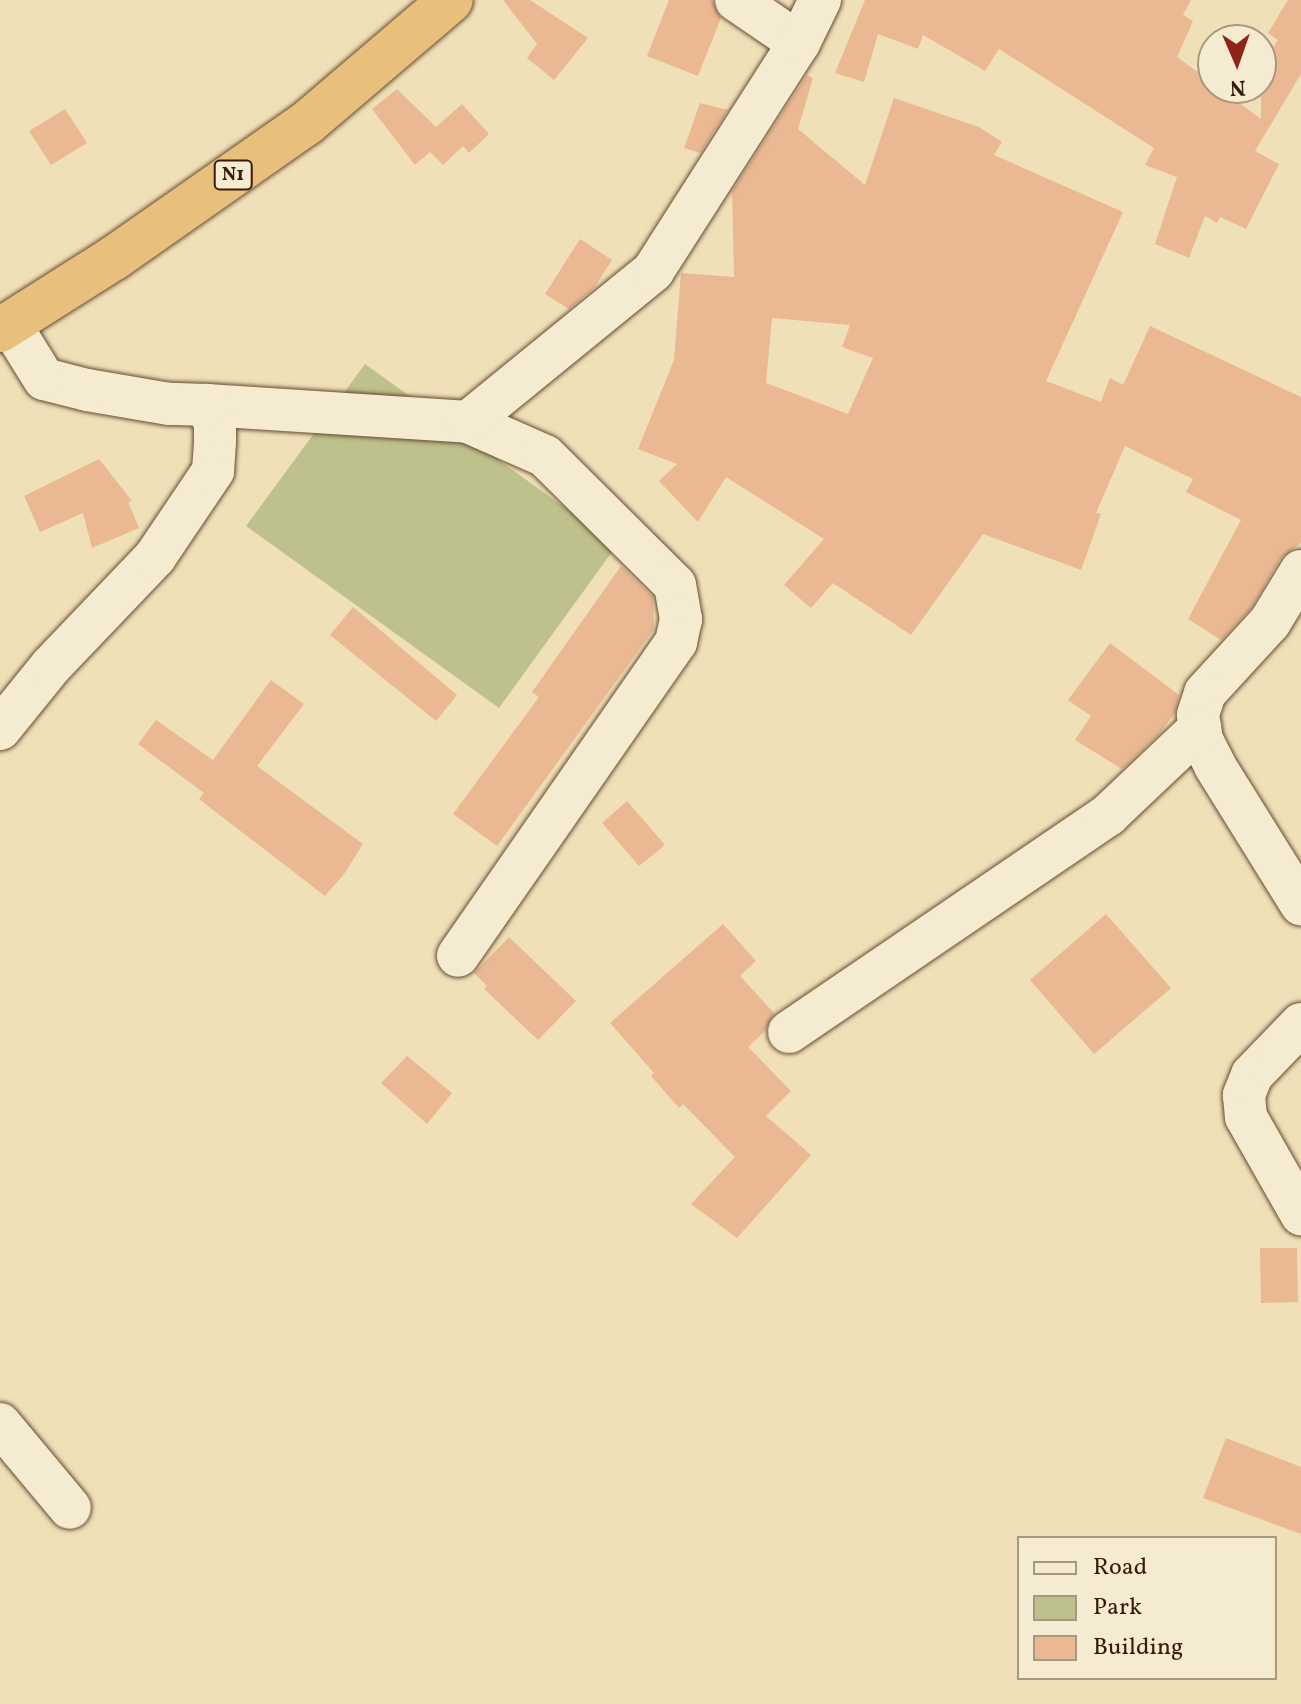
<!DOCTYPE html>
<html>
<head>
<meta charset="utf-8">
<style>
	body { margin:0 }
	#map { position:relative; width:1301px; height:1704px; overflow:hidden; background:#f0e0b7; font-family:Vollkorn,serif }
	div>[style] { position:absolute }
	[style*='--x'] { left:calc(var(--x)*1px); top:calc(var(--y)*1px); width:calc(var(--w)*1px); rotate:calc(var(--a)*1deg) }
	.green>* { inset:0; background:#bec18b }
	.building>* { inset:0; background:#eab892 }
	.roads { filter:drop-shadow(0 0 2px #674b33) drop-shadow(0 0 2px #674b33) }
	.minor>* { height:42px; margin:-21px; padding:0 21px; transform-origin:21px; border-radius:21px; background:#f5ebd0 }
	.trunk>* { height:44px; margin:-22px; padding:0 22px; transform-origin:22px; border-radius:22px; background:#e8c07c }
	span { translate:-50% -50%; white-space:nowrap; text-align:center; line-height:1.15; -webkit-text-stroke:8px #f5ebd0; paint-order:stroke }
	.shield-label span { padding:2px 6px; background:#f5ebd0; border:2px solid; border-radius:6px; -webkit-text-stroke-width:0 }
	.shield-label { font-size:20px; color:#391907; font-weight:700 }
	.legend { position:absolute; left:1017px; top:1536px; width:260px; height:144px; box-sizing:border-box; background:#f5ebd0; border:2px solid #aa9780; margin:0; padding:10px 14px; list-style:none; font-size:24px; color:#391907 }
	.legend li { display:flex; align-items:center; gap:16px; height:40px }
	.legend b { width:40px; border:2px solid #aa9780 }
	.north { position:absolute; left:1197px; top:24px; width:80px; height:80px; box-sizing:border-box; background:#f5ebd0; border:2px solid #aa9780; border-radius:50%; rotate:178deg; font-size:22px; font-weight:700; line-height:32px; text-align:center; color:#391907 }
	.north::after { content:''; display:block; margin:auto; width:28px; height:36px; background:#8f2418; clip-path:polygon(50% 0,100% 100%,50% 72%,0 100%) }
</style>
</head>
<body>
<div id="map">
	<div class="green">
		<i style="clip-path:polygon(365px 364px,617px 545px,499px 708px,246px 526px)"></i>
	</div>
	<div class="building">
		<i style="clip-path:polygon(503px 0,530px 0,588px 38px,554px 80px,527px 58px,537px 44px)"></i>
		<i style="clip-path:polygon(669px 0,712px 0,721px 18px,698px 76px,647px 56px)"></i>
		<i style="clip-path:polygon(865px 0,1191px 0,1183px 15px,1193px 21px,1177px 57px,1213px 83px,1213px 88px,1219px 88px,1261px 119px,1261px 65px,1278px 40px,1268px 33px,1288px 0,1301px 0,1301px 74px,1255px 151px,1279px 164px,1246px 229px,1220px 217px,1217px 223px,1205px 216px,1189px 258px,1155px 244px,1177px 177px,1145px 165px,1154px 148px,999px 49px,985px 71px,923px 35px,918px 49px,878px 34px,864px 82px,835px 73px)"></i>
		<i style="clip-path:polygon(evenodd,807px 75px,813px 78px,798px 129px,865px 185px,894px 98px,979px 127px,1002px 142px,994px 155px,1123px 212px,1046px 381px,1101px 402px,1110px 378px,1123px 385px,1150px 326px,1301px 397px,1301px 543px,1281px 558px,1251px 608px,1221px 640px,1188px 619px,1241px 520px,1186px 492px,1193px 479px,1125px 446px,1096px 513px,1101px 514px,1081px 570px,983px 534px,911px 635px,833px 583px,811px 608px,784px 585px,824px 539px,726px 477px,698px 522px,659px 481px,677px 464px,638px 449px,674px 360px,681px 273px,734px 277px,732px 191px,807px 75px,772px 318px,850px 325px,842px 347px,873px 358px,848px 414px,766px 383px,772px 318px)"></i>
		<i style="clip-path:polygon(397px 89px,436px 127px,462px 104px,489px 134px,469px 153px,463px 146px,443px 165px,430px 152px,415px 165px,372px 109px)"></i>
		<i style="clip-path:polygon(700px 103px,728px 110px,700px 153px,684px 148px)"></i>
		<i style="clip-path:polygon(65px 109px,87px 143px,51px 165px,29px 131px)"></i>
		<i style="clip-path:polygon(580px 239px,612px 260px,594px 288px,569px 309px,545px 294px)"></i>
		<i style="clip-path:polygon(99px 459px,132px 501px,128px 502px,139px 528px,92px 548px,83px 513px,40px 532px,24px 496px)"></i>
		<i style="clip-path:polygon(621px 566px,653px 597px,654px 629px,497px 846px,453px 814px,539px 697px,532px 692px)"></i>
		<i style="clip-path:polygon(353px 607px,457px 695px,436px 721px,330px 635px)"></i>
		<i style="clip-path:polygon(1110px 643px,1179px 695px,1175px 713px,1159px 734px,1122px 769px,1075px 740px,1091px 716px,1068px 700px)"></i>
		<i style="clip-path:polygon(271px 680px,304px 704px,257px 766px,363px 844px,344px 874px,325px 896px,199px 799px,204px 793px,138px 744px,156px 720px,213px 760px)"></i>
		<i style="clip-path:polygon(627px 801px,665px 845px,639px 866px,602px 823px)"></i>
		<i style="clip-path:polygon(1106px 914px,1171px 988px,1094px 1054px,1030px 980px)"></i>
		<i style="clip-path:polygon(723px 924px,756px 961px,740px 976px,774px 1013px,765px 1031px,748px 1047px,791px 1091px,766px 1116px,811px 1155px,737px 1238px,691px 1204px,735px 1157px,683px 1104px,679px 1108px,651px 1076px,654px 1073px,610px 1023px)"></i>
		<i style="clip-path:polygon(509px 937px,576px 1001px,538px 1040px,484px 989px,487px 986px,474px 973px)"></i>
		<i style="clip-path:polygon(407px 1056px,452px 1093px,427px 1124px,381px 1083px)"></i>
		<i style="clip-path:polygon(1260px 1248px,1297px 1248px,1298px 1302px,1261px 1303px)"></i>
		<i style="clip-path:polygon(1226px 1438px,1301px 1467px,1301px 1534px,1203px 1498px)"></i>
	</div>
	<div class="roads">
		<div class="minor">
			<i style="--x:736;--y:0;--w:76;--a:34.3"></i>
			<i style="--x:207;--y:405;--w:262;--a:3.7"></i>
			<i style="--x:468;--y:422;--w:84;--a:23.8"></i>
			<i style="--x:545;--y:456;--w:183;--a:44.8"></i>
			<i style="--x:675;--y:585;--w:35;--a:80"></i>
			<i style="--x:681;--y:619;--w:24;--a:102"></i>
			<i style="--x:676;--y:642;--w:382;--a:124.8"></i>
			<i style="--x:468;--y:422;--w:239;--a:-39.2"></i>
			<i style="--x:653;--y:271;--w:271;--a:-57.4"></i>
			<i style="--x:799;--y:43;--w:48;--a:-64"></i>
			<i style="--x:1301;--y:571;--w:60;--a:121.3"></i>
			<i style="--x:1270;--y:622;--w:96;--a:132.5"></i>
			<i style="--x:1205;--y:693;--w:23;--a:108"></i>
			<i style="--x:1198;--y:715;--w:25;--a:81"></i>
			<i style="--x:1202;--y:740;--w:29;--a:63"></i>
			<i style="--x:1215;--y:766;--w:163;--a:58.1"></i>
			<i style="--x:0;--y:729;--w:81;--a:-51"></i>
			<i style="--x:51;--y:666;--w:151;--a:-46.3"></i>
			<i style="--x:155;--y:557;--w:104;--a:-56"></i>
			<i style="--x:213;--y:471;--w:29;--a:-86"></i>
			<i style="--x:215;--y:442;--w:18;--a:-90"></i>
			<i style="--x:215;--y:424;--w:21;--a:-113"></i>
			<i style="--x:207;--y:405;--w:38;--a:-178"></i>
			<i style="--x:169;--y:404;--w:83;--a:-170.3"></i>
			<i style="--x:87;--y:390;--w:44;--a:-165.7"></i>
			<i style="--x:44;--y:379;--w:65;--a:-121.7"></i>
			<i style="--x:1301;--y:1024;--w:71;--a:133.9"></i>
			<i style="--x:1252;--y:1075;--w:22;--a:112"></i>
			<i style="--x:1244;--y:1095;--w:22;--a:85"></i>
			<i style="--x:1246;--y:1117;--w:112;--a:60.4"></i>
			<i style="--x:789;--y:1032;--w:386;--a:-34.2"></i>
			<i style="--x:1108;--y:815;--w:127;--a:-43.4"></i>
			<i style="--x:0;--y:1424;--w:109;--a:50.2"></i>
		</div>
		<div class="trunk">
			<i style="--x:0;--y:330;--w:135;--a:-32.3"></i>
			<i style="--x:114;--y:258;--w:236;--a:-35"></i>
			<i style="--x:307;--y:123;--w:189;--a:-40.5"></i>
		</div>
	</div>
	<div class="shield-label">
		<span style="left:233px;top:175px">N1</span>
	</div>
	<ul class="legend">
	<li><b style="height:10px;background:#f5ebd0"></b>Road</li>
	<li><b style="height:22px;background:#bec18b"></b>Park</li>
	<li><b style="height:22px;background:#eab892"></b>Building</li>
	</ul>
	<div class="north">N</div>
</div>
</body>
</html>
